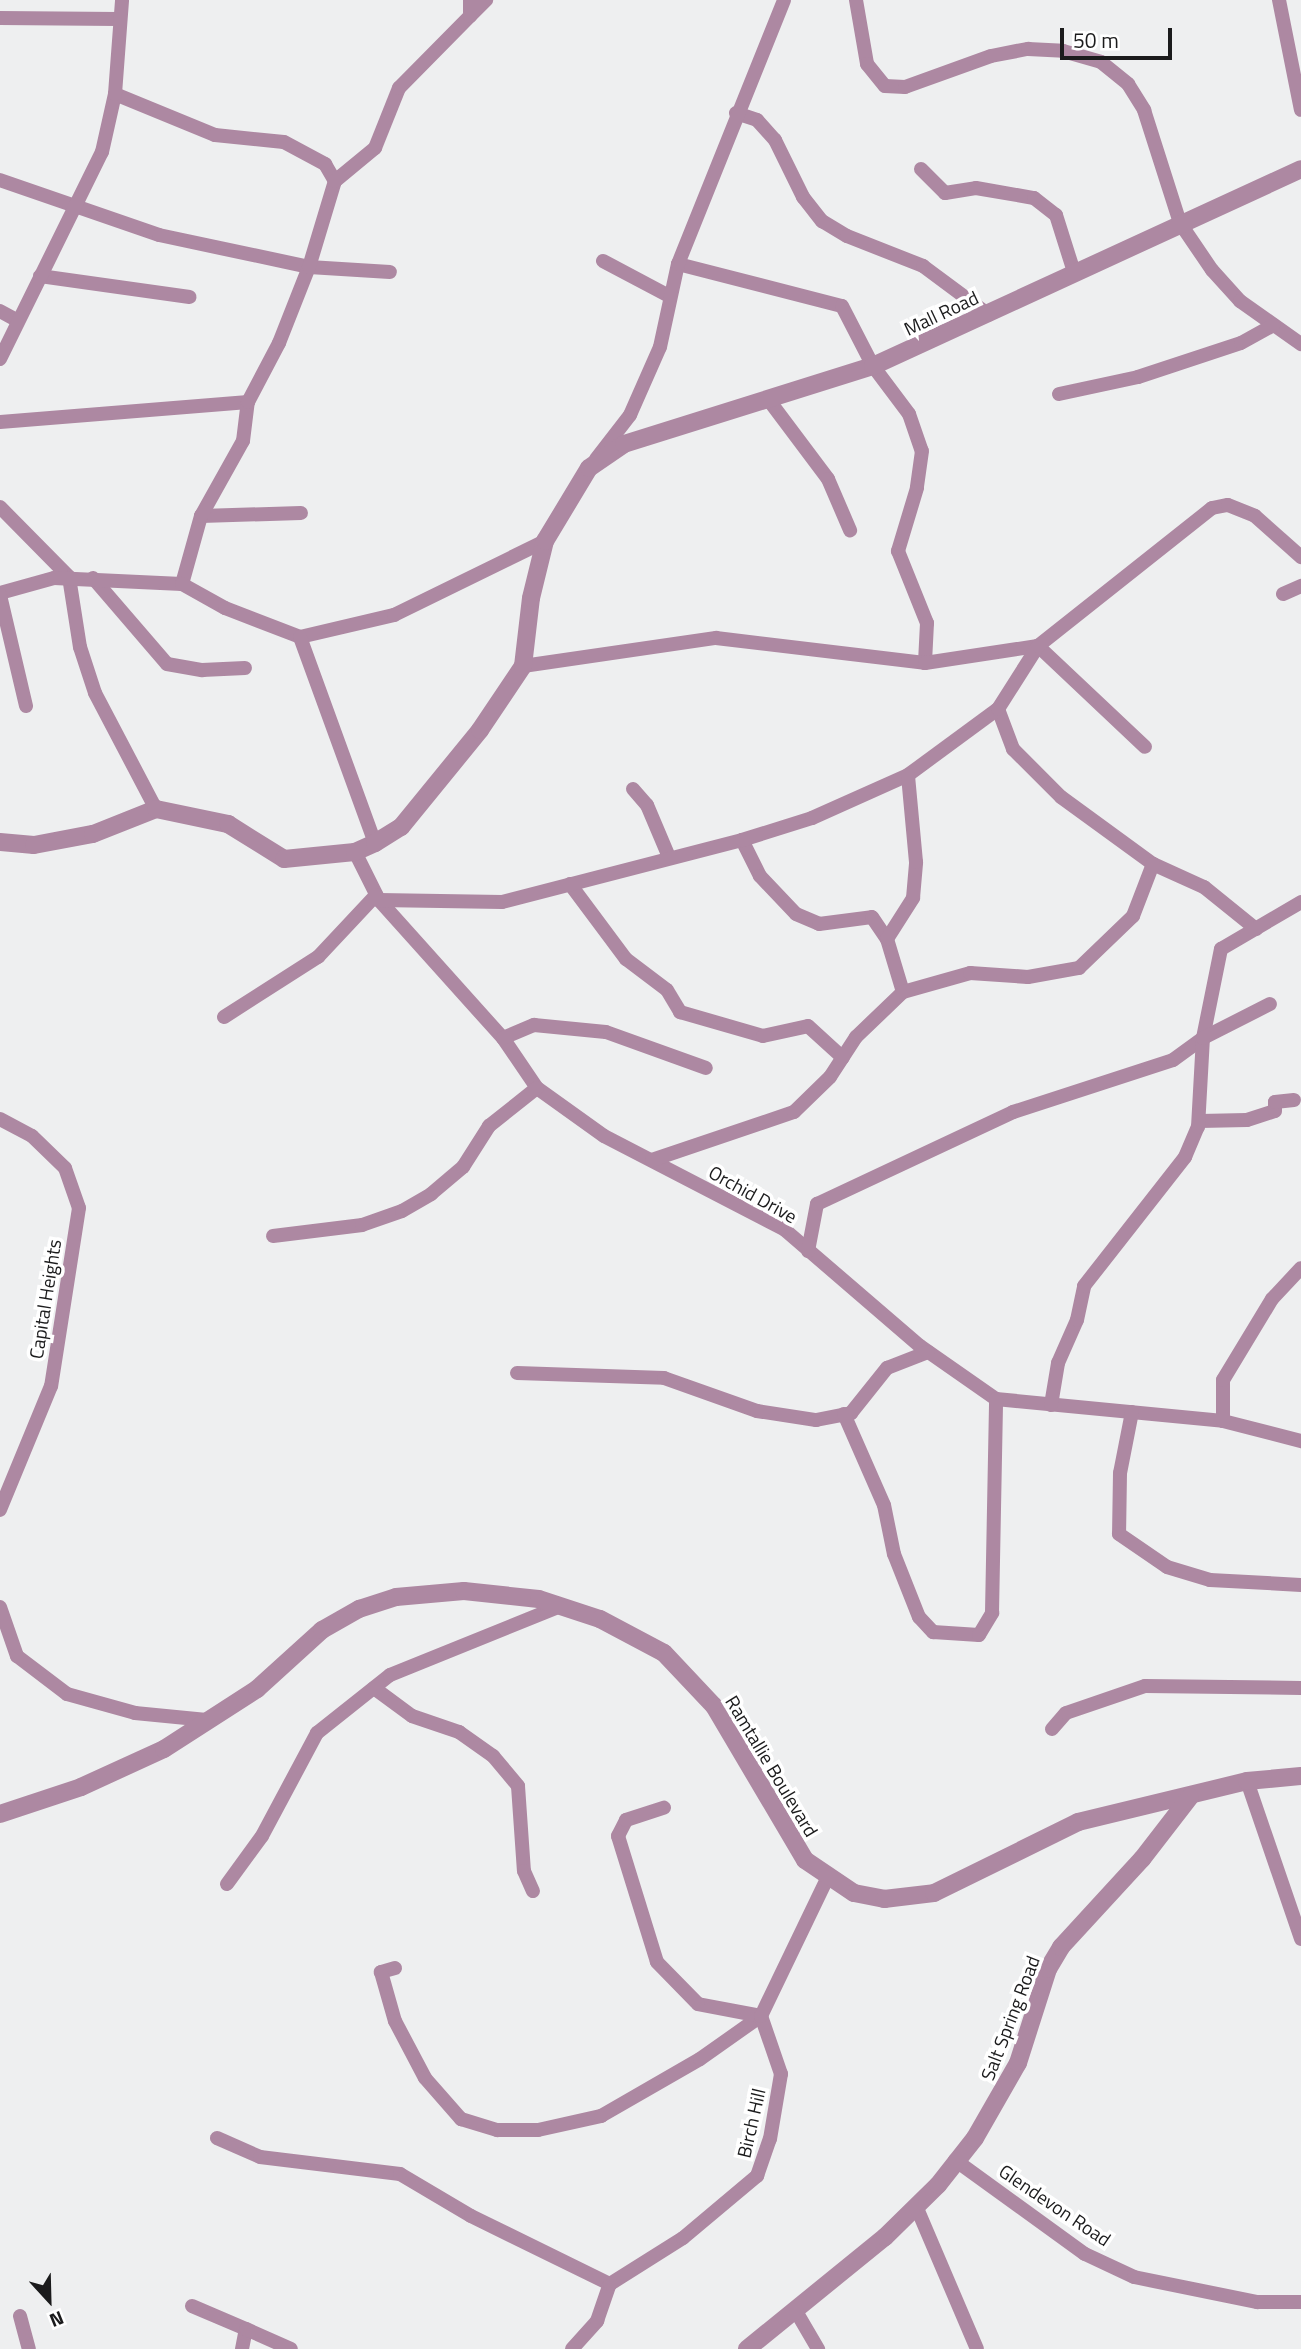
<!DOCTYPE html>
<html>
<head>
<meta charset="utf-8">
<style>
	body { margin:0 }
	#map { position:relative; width:1301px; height:2349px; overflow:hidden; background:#eeeff0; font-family:"Titillium Web",sans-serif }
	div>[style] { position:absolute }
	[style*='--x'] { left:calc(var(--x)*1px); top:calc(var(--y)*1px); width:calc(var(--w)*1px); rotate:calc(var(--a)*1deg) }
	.minor>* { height:14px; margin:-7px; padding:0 7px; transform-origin:7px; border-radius:7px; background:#ad88a2 }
	.tertiary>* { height:18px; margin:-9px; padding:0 9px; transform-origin:9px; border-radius:9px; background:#ad88a2 }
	span { translate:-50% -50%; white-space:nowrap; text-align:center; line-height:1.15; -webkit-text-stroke:7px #fff; paint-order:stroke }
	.street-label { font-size:19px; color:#1b1b1c }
	.north { position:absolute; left:14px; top:2265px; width:70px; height:70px; -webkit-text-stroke:5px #fff; paint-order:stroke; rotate:158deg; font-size:19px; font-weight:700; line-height:28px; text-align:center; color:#1b1b1c }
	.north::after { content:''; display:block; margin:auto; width:24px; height:32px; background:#1b1b1c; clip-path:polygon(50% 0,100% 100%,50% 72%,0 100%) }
	.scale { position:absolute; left:1060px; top:28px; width:112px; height:32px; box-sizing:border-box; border:4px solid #1b1b1c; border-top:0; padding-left:9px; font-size:21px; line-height:24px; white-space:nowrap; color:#1b1b1c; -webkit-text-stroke:5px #fff; paint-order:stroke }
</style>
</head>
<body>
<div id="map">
	<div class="minor">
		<i style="--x:856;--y:0;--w:65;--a:80.2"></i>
		<i style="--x:867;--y:64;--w:28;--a:51"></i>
		<i style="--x:885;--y:86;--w:20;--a:3"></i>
		<i style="--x:905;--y:87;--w:91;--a:-19.8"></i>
		<i style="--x:991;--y:56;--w:38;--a:-11"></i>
		<i style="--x:1028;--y:49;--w:35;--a:3"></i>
		<i style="--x:1063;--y:51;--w:40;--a:16"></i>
		<i style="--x:1101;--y:62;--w:35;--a:39"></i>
		<i style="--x:1128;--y:84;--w:31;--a:58"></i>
		<i style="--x:1144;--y:110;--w:119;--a:72.3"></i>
		<i style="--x:1180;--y:223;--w:57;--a:55.8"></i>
		<i style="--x:1212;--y:270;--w:42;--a:47.9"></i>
		<i style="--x:1240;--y:301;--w:75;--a:35.2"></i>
		<i style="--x:1279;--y:0;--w:112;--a:78.7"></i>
		<i style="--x:470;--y:16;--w:23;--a:-45"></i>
		<i style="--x:0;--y:18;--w:118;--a:0.5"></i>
		<i style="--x:115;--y:94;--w:108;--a:22.3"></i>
		<i style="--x:215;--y:135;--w:69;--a:5.8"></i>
		<i style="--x:284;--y:142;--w:47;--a:28.2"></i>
		<i style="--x:325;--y:164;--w:20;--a:60"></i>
		<i style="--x:736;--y:113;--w:22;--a:18"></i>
		<i style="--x:757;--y:120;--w:27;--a:48"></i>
		<i style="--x:775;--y:140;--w:64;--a:63.8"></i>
		<i style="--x:803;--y:197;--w:31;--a:52"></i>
		<i style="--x:822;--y:221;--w:29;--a:31"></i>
		<i style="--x:847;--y:236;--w:82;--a:21.5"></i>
		<i style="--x:923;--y:266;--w:82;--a:36.6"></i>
		<i style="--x:921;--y:169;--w:34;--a:45"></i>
		<i style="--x:945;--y:193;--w:31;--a:-9"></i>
		<i style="--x:976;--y:188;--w:59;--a:9.8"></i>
		<i style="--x:1034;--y:198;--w:28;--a:38"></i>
		<i style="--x:1056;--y:215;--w:60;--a:72.5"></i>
		<i style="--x:0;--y:180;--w:168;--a:19.1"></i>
		<i style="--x:159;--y:235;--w:153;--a:12"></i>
		<i style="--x:309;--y:267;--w:81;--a:3.5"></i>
		<i style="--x:603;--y:261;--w:75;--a:27.9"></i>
		<i style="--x:678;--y:264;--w:169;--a:14.4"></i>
		<i style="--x:842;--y:306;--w:68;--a:62.7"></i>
		<i style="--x:873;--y:366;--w:60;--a:53.1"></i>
		<i style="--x:909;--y:414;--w:39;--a:71"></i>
		<i style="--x:922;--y:451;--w:37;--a:98"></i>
		<i style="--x:917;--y:488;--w:66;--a:106.8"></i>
		<i style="--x:898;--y:551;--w:78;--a:68.1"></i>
		<i style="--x:927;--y:623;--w:40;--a:92.9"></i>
		<i style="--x:40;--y:276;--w:151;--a:8"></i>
		<i style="--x:0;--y:311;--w:18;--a:29"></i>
		<i style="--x:0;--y:359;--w:231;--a:-63.8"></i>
		<i style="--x:102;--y:152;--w:59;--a:-77.4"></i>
		<i style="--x:115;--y:94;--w:94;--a:-85.7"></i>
		<i style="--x:1059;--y:394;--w:81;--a:-12.1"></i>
		<i style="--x:1138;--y:377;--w:108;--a:-18.3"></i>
		<i style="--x:1241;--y:343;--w:37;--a:-29"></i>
		<i style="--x:768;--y:399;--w:100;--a:53.1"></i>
		<i style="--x:828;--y:479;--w:56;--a:66.7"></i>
		<i style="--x:0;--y:422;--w:249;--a:-4.6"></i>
		<i style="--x:596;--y:459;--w:56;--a:-52.3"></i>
		<i style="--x:630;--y:415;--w:74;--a:-66.2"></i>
		<i style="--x:660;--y:347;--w:85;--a:-77.8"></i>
		<i style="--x:678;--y:264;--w:284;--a:-68.1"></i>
		<i style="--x:0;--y:507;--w:98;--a:45.4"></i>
		<i style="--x:69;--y:577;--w:71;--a:81.1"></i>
		<i style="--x:80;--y:647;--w:48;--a:71.9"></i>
		<i style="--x:95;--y:693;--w:131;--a:62.3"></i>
		<i style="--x:201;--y:516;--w:100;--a:-1.7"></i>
		<i style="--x:93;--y:578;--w:113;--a:49.3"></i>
		<i style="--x:167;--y:664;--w:36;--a:10"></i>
		<i style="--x:202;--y:670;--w:43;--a:-2.7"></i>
		<i style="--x:182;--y:584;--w:71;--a:-74.4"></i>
		<i style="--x:201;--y:516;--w:86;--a:-60.8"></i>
		<i style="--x:243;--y:441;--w:39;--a:-83"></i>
		<i style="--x:248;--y:402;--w:67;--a:-62.3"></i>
		<i style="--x:279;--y:343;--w:82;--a:-68.5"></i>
		<i style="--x:309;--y:267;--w:90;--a:-73.2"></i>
		<i style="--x:335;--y:181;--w:52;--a:-39.5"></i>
		<i style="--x:375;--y:148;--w:65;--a:-68.2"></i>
		<i style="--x:399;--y:88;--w:101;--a:-45.4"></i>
		<i style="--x:470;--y:16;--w:16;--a:-90"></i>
		<i style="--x:0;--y:593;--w:56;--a:-15.5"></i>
		<i style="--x:54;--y:578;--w:128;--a:2.7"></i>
		<i style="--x:182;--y:584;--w:49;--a:29.2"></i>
		<i style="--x:225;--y:608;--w:80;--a:21.1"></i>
		<i style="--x:300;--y:637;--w:97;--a:-13.2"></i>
		<i style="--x:394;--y:615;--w:168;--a:-26.1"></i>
		<i style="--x:1283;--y:594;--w:20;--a:-24"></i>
		<i style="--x:0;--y:595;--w:114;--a:76.8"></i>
		<i style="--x:300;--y:637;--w:219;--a:70"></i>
		<i style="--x:1038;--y:646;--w:147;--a:43.3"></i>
		<i style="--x:523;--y:666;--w:195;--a:-8.3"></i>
		<i style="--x:716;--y:638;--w:210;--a:6.8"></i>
		<i style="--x:925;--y:663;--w:114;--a:-8.6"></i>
		<i style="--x:998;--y:709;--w:43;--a:69.4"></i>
		<i style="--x:1013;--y:749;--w:68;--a:45"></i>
		<i style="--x:1061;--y:797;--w:114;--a:36.1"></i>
		<i style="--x:1153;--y:864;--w:56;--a:24.3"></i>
		<i style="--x:1204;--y:887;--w:67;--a:38.9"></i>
		<i style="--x:633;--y:789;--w:21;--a:49"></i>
		<i style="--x:647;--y:805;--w:56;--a:67.1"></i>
		<i style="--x:742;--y:840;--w:40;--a:63.4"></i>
		<i style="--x:760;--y:876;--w:52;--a:46.5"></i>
		<i style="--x:796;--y:914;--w:25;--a:23"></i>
		<i style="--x:819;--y:924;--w:53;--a:-7.5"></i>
		<i style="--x:872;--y:917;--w:27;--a:56"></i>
		<i style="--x:887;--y:939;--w:55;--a:73.2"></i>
		<i style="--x:355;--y:852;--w:54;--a:63.4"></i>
		<i style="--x:379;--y:900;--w:186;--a:48.1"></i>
		<i style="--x:503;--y:1038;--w:60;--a:55.8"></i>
		<i style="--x:537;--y:1088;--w:82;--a:35.6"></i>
		<i style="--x:604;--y:1136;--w:204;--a:27.4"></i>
		<i style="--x:785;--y:1230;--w:178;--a:40.7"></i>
		<i style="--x:920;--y:1346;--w:93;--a:34.9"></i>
		<i style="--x:996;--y:1399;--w:228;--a:5.5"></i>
		<i style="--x:1223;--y:1421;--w:81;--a:14.4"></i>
		<i style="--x:570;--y:884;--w:94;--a:53.3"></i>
		<i style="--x:626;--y:959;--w:51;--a:37.1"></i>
		<i style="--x:667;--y:990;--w:26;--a:59"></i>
		<i style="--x:680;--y:1012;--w:86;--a:16.1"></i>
		<i style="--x:763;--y:1036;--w:46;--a:-12.5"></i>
		<i style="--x:808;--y:1026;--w:47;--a:42.4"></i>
		<i style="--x:379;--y:900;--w:123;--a:0.9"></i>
		<i style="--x:502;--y:902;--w:248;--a:-14.5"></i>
		<i style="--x:742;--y:840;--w:73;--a:-17.4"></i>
		<i style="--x:812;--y:818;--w:105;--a:-24.1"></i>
		<i style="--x:908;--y:775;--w:112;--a:-36.3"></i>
		<i style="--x:998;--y:709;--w:75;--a:-57.6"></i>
		<i style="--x:1038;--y:646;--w:222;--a:-38.4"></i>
		<i style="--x:1212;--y:508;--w:16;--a:-11"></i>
		<i style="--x:1228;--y:505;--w:29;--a:22"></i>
		<i style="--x:1255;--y:516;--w:62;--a:41.7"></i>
		<i style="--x:887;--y:939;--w:49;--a:-57.6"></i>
		<i style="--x:913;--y:898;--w:36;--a:-85"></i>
		<i style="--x:916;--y:862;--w:87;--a:-95.3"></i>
		<i style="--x:224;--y:1017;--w:112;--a:-32.6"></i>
		<i style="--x:318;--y:957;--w:85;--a:-46.9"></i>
		<i style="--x:503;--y:1038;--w:34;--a:-23"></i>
		<i style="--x:534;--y:1025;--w:72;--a:5.6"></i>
		<i style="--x:606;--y:1032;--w:106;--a:19.8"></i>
		<i style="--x:0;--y:1119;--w:36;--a:28"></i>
		<i style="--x:32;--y:1136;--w:46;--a:44.1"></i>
		<i style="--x:65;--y:1168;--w:42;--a:70.7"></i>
		<i style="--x:79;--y:1208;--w:180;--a:98.9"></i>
		<i style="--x:51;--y:1386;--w:134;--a:112.4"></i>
		<i style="--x:1200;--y:1121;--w:47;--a:-1.2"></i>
		<i style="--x:1247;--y:1120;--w:29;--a:-18"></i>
		<i style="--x:1275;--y:1111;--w:9;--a:-90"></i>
		<i style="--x:1275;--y:1102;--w:19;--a:-6"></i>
		<i style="--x:652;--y:1160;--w:150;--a:-18.7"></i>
		<i style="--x:794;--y:1112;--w:50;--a:-44.2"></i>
		<i style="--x:830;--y:1077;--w:48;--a:-57"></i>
		<i style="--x:856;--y:1037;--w:65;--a:-43.8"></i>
		<i style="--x:903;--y:992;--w:70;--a:-15.8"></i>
		<i style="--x:970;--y:973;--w:58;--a:3.9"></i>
		<i style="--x:1028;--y:977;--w:52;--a:-10"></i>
		<i style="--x:1079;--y:968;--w:75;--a:-43.9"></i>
		<i style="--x:1133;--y:916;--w:56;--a:-69"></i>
		<i style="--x:273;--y:1236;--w:90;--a:-7"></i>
		<i style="--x:362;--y:1225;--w:42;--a:-19.3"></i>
		<i style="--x:402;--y:1211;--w:34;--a:-30"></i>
		<i style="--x:431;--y:1194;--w:42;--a:-40.2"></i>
		<i style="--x:463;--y:1167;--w:49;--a:-57.6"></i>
		<i style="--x:489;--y:1126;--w:61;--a:-38.4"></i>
		<i style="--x:808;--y:1251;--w:48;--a:-79.2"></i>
		<i style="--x:817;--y:1204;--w:217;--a:-25.1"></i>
		<i style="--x:1013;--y:1112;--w:168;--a:-18"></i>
		<i style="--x:1173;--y:1060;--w:37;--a:-36"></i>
		<i style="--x:1203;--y:1038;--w:91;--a:-78.6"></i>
		<i style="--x:1221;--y:949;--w:93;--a:-30.4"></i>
		<i style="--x:517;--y:1373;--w:147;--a:1.9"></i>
		<i style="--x:664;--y:1378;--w:99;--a:19.5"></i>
		<i style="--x:757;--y:1411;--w:60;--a:8.7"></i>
		<i style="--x:816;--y:1420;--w:36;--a:-11"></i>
		<i style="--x:851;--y:1413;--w:58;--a:-51.3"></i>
		<i style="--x:887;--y:1368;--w:44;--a:-21.3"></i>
		<i style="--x:1051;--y:1405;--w:43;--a:-80.5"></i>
		<i style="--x:1058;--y:1363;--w:47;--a:-66.2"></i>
		<i style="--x:1077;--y:1320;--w:35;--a:-78"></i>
		<i style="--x:1084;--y:1286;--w:164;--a:-51.9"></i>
		<i style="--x:1185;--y:1157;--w:33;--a:-67"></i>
		<i style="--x:1198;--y:1127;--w:89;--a:-86.8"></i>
		<i style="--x:1203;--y:1038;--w:75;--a:-26.9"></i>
		<i style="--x:1132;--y:1412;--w:62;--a:101.1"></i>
		<i style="--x:1120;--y:1473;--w:61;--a:90.9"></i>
		<i style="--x:1119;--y:1534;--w:58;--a:34.5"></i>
		<i style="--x:1167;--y:1567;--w:45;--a:16.8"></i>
		<i style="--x:1210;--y:1580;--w:91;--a:3.1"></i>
		<i style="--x:844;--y:1414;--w:99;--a:66.3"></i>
		<i style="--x:884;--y:1505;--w:50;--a:78.5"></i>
		<i style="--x:894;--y:1554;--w:68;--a:68.4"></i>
		<i style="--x:919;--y:1617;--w:21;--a:47"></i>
		<i style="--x:933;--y:1632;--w:46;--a:3.7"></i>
		<i style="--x:979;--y:1635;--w:26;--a:-59"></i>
		<i style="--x:992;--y:1613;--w:214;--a:-88.9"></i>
		<i style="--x:1223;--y:1421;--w:41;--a:-90"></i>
		<i style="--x:1223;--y:1380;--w:95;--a:-58.8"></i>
		<i style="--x:1272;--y:1299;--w:42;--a:-46.9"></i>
		<i style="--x:0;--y:1607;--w:52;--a:70.9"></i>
		<i style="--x:17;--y:1656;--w:63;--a:37.2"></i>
		<i style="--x:67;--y:1694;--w:71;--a:15.6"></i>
		<i style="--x:135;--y:1713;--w:72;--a:5.6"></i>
		<i style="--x:374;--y:1688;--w:47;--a:36.4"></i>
		<i style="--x:412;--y:1716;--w:50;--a:18.8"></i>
		<i style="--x:459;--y:1732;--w:42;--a:35.2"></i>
		<i style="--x:493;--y:1756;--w:39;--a:50"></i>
		<i style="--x:518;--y:1786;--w:85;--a:86"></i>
		<i style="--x:524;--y:1871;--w:22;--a:66"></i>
		<i style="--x:1052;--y:1729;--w:21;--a:-49"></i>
		<i style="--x:1066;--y:1713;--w:83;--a:-18.9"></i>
		<i style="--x:1145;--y:1686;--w:156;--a:0.7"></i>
		<i style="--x:1247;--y:1781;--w:167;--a:71.1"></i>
		<i style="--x:227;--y:1884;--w:59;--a:-53.9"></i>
		<i style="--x:262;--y:1836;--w:117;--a:-61.9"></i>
		<i style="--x:317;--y:1733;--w:93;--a:-38.5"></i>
		<i style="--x:390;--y:1675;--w:184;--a:-22"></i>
		<i style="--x:395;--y:1968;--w:15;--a:164"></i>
		<i style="--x:381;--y:1972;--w:51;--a:74.1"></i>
		<i style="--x:395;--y:2021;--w:64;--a:62.2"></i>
		<i style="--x:425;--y:2078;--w:55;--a:48.7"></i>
		<i style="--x:461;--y:2119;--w:38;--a:17"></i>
		<i style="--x:497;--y:2130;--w:41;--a:0"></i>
		<i style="--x:538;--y:2130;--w:65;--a:-12.5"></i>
		<i style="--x:601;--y:2116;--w:114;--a:-29.9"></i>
		<i style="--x:700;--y:2059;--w:75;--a:-35.2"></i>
		<i style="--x:761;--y:2016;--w:64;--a:-169.2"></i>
		<i style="--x:698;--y:2004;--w:59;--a:-134.3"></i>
		<i style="--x:657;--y:1962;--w:132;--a:-107.2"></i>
		<i style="--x:618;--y:1836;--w:18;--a:-63"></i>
		<i style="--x:626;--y:1820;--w:40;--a:-18"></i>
		<i style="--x:217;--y:2138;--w:47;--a:23.8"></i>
		<i style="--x:260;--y:2157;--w:141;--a:6.9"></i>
		<i style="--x:400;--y:2174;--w:82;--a:30.6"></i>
		<i style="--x:471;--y:2216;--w:155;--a:26.1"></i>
		<i style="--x:955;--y:2160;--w:160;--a:35.9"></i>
		<i style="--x:1085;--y:2254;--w:54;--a:25.1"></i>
		<i style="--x:1134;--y:2277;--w:126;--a:11.5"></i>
		<i style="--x:1257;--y:2302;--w:44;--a:0"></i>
		<i style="--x:916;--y:2206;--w:155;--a:66.9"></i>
		<i style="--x:192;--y:2306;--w:59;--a:23.1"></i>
		<i style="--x:797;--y:2313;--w:42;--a:59.7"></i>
		<i style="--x:20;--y:2316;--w:34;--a:75"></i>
		<i style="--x:242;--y:2349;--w:20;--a:-79"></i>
		<i style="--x:246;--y:2329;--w:49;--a:24"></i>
		<i style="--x:572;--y:2349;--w:38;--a:-48"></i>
		<i style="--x:597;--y:2321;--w:39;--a:-71"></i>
		<i style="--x:610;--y:2284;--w:86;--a:-32.2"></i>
		<i style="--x:683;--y:2238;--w:97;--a:-40"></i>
		<i style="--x:757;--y:2176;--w:39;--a:-71"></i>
		<i style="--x:770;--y:2139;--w:66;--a:-80.4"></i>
		<i style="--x:781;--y:2074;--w:61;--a:-109"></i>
		<i style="--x:761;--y:2016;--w:152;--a:-64.3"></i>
	</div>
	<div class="tertiary">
		<i style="--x:0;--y:842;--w:34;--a:5"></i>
		<i style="--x:34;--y:845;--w:60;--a:-10.6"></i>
		<i style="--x:93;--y:834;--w:68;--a:-21.6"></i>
		<i style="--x:156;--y:809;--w:74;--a:11.8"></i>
		<i style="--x:228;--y:824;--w:66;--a:32"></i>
		<i style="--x:284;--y:859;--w:71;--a:-5.6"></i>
		<i style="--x:355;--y:852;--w:22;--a:-24"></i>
		<i style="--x:375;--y:843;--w:31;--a:-32"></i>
		<i style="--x:401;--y:827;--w:125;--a:-50.8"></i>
		<i style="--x:480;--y:730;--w:77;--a:-56.1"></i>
		<i style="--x:523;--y:666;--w:68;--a:-83.3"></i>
		<i style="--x:531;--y:598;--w:59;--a:-76.2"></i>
		<i style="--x:545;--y:541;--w:85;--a:-58.9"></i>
		<i style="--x:589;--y:468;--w:42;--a:-34.4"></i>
		<i style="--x:624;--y:444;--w:261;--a:-17.4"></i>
		<i style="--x:873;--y:366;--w:471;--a:-24.7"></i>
		<i style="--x:0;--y:1814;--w:85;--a:-18.4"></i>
		<i style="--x:81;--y:1787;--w:91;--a:-24.6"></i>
		<i style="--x:164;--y:1749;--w:111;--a:-32.8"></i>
		<i style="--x:257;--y:1689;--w:88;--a:-42.2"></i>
		<i style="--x:322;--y:1630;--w:43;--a:-29.6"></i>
		<i style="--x:359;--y:1609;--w:39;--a:-18"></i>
		<i style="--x:396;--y:1597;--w:68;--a:-5"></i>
		<i style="--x:464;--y:1591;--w:75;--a:6.1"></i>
		<i style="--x:539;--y:1599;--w:64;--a:18.2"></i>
		<i style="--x:600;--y:1619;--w:72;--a:28"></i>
		<i style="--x:664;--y:1653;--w:73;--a:46.7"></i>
		<i style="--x:714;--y:1706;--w:179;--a:59.4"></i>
		<i style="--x:805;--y:1860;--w:59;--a:34"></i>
		<i style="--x:854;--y:1893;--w:31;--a:11"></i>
		<i style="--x:884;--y:1899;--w:50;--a:-6.8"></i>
		<i style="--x:934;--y:1893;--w:161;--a:-26.2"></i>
		<i style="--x:1078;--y:1822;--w:174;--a:-13.6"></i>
		<i style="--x:1247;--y:1781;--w:54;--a:-5.3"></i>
		<i style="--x:747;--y:2349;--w:178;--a:-39.1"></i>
		<i style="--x:885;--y:2237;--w:74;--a:-44.5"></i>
		<i style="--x:938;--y:2185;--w:60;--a:-51.8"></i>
		<i style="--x:975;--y:2138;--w:86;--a:-60.2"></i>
		<i style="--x:1018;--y:2063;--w:99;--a:-72.3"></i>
		<i style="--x:1048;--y:1969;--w:26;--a:-59"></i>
		<i style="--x:1061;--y:1947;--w:120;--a:-47.4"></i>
		<i style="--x:1142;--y:1859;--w:78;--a:-52.3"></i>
	</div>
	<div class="street-label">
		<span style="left:941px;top:313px;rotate:-25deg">Mall Road</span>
		<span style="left:753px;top:1194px;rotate:29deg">Orchid Drive</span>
		<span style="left:45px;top:1299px;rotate:-81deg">Capital Heights</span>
		<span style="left:772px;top:1766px;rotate:59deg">Ramtallie Boulevard</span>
		<span style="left:1010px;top:2018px;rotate:-69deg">Salt Spring Road</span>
		<span style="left:751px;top:2123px;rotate:-77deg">Birch Hill</span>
		<span style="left:1055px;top:2205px;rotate:34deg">Glendevon Road</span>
	</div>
	<div class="north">N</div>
	<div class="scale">50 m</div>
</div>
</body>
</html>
